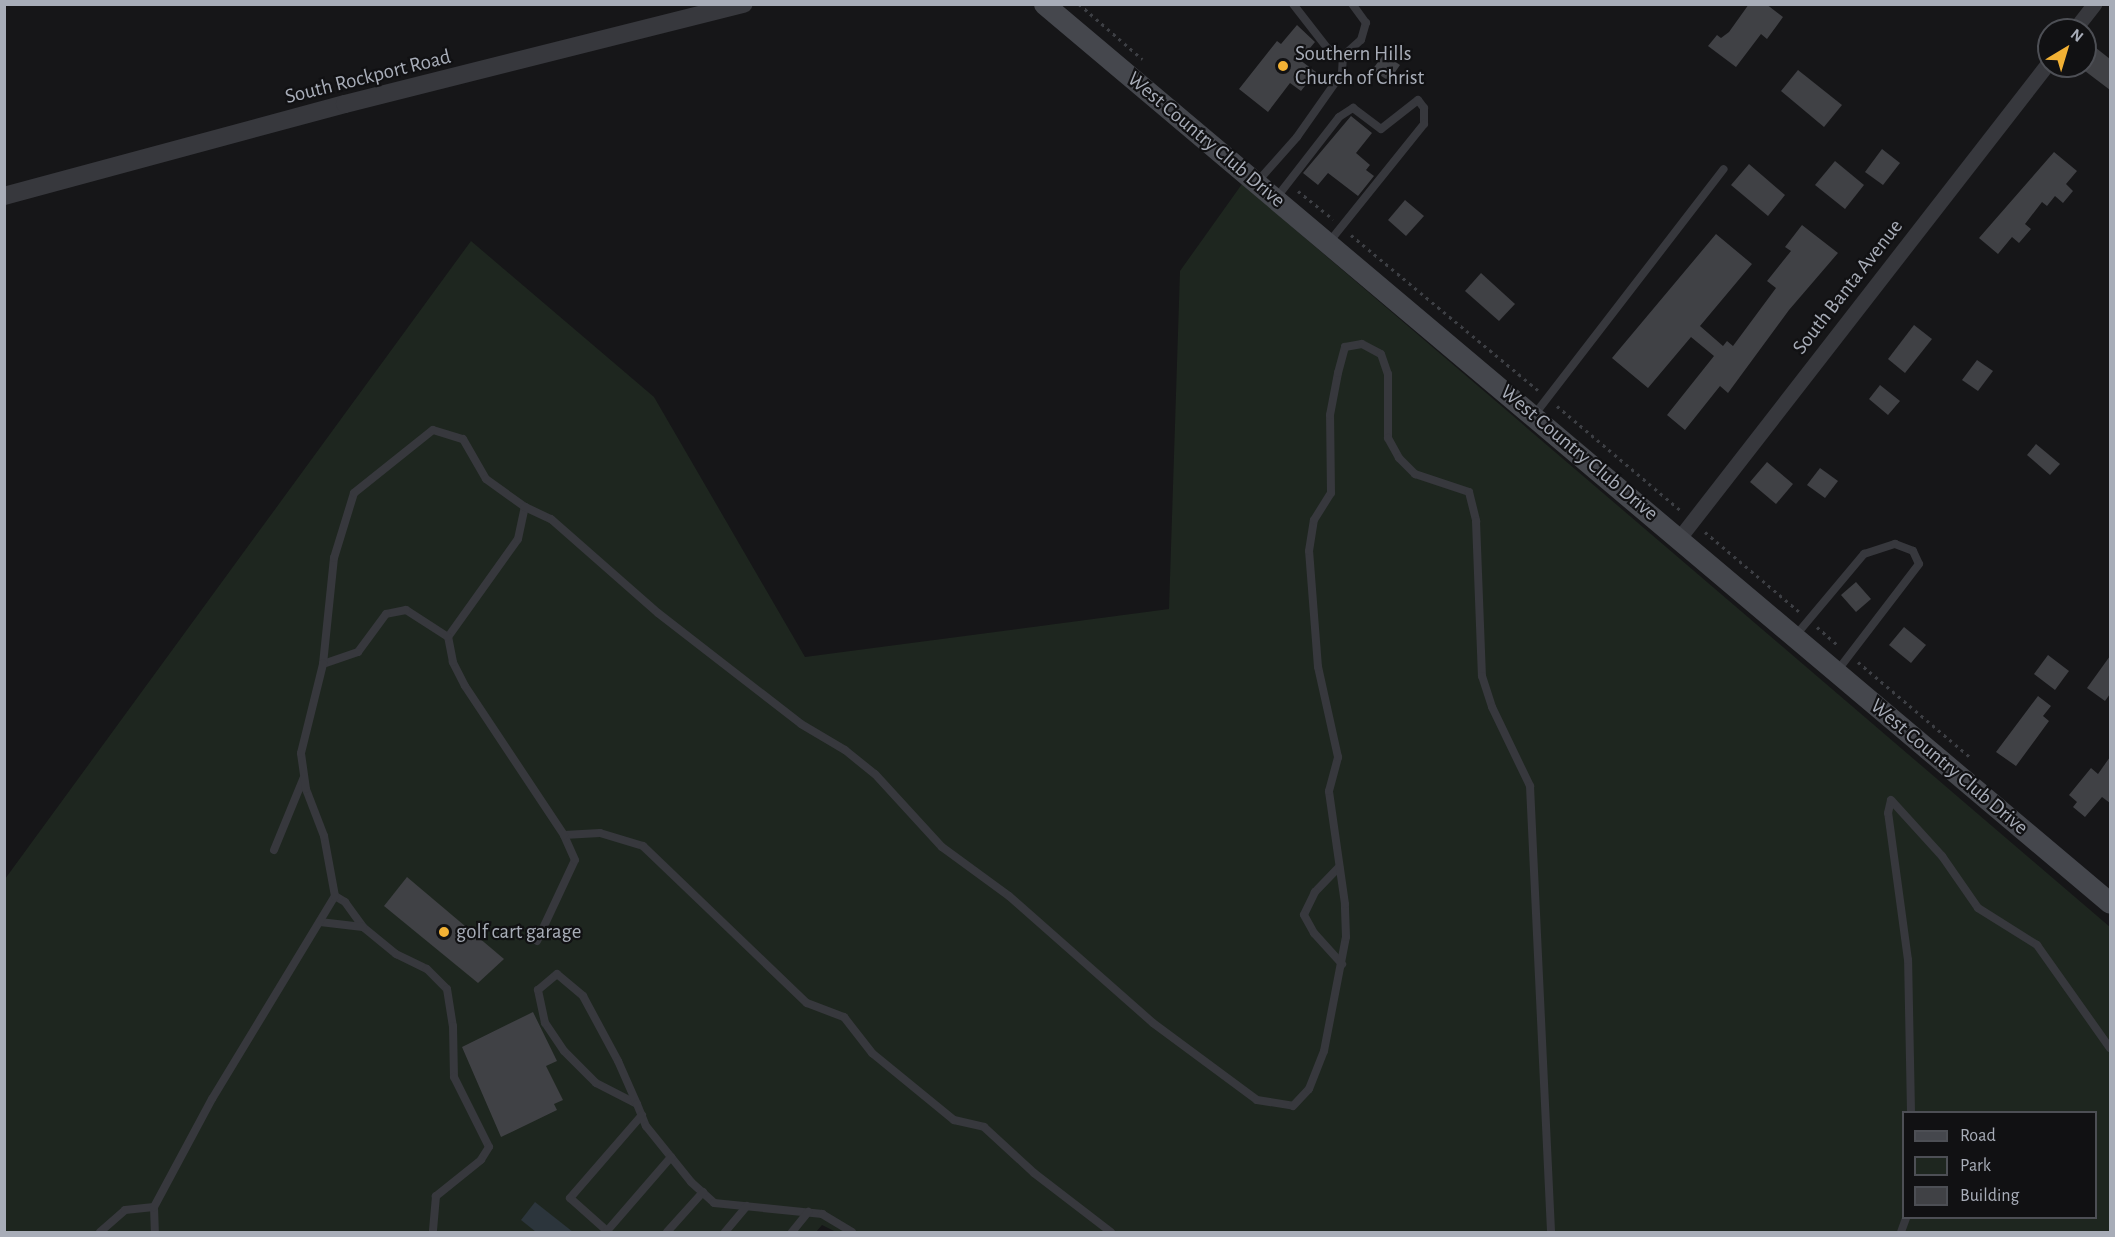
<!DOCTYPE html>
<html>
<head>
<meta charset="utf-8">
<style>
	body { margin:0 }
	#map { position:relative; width:2115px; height:1237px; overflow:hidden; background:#161618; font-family:"Alegreya Sans",sans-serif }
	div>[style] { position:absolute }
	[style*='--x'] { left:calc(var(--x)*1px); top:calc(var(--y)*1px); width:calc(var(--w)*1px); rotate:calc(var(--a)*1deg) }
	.green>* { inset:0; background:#1e261f }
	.water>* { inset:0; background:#2c353c }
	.building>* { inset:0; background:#404145 }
	.path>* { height:3px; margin-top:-1.5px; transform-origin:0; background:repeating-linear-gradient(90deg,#3d3f44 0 3px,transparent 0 7.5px) }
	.service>* { height:8px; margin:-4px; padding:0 4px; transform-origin:4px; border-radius:4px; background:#37383d }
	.minor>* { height:15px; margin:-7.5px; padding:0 7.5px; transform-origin:7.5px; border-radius:7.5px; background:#37383d }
	.tertiary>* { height:18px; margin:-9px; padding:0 9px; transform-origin:9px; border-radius:9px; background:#37383d }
	.secondary>* { height:21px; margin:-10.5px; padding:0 10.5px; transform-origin:10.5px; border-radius:10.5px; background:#45474d }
	.dots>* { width:16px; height:16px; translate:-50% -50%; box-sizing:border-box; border:3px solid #111113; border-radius:50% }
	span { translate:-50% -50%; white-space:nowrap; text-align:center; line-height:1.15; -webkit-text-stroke:4.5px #111113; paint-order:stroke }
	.poi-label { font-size:21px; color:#a8adb8 }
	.left { translate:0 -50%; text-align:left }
	.street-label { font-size:21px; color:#a8adb8 }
	.frame { position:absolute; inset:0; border:6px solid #a8adb8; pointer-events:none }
	.legend { position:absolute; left:1902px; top:1111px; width:195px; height:108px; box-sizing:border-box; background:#111113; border:2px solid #4d4f55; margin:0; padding:8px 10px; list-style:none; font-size:18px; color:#a8adb8 }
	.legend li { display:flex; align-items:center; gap:12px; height:30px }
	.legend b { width:30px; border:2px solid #4d4f55 }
	.north { position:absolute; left:2037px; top:18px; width:60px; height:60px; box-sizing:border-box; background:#111113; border:2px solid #4d4f55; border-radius:50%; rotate:38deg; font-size:16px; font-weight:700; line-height:24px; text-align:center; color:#a8adb8 }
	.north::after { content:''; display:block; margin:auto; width:21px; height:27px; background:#f2b134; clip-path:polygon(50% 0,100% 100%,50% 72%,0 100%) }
</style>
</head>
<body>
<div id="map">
	<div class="green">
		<i style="clip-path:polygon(evenodd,1242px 184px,2110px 927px,2110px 1232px,836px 1232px,822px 1225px,816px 1232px,5px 1232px,5px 879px,471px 241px,654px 397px,805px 657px,1169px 609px,1180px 271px,1242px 184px,1904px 1112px,2096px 1112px,2096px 1218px,1904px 1218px,1904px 1112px)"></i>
	</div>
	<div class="water">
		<i style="clip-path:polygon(535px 1202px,573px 1232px,536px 1232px,521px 1220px)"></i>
	</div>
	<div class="building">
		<i style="clip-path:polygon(1749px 4px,1766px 4px,1783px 17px,1767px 39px,1761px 34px,1736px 67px,1708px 46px,1717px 35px,1721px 38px,1729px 32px)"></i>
		<i style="clip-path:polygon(1297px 25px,1315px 42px,1300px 60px,1316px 72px,1301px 91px,1290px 83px,1268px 112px,1239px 89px,1277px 41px,1281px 44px)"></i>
		<i style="clip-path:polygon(2091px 44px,2110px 59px,2110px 90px,2085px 71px,2085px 53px)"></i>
		<i style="clip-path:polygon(1384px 54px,1400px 65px,1389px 81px,1372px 70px)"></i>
		<i style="clip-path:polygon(1798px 70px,1842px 105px,1824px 127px,1781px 91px)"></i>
		<i style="clip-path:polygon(1351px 116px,1372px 133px,1356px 153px,1370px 165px,1366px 170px,1374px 176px,1358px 196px,1328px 173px,1318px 185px,1303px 173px)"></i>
		<i style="clip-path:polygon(1882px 149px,1900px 163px,1883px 185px,1865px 172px)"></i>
		<i style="clip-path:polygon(2054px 152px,2077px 171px,2066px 184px,2073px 191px,2063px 203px,2055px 196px,2047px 206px,2042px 202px,2025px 224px,2031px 229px,2019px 243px,2012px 237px,1998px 254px,1979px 238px)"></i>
		<i style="clip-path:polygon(1835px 161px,1864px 185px,1845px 209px,1815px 185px)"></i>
		<i style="clip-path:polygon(1749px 164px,1785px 195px,1768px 216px,1731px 185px)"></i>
		<i style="clip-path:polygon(1405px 200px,1424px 216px,1406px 236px,1388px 220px)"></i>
		<i style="clip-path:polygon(1802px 225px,1838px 253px,1789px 310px,1728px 393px,1720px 386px,1685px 430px,1667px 415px,1714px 356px,1691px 337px,1648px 388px,1612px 358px,1716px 234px,1752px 264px,1700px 326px,1723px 346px,1727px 341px,1733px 346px,1776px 288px,1767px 281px,1791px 251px,1785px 247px)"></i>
		<i style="clip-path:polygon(1481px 273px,1515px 304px,1499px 321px,1465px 291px)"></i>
		<i style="clip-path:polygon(1914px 325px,1932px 339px,1905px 373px,1888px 359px)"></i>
		<i style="clip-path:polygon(1977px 360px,1993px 371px,1978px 391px,1962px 380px)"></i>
		<i style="clip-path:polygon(1880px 385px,1900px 401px,1888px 415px,1869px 399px)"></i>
		<i style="clip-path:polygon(2036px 444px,2060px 464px,2050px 475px,2027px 455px)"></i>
		<i style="clip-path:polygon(1767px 462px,1793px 484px,1776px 504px,1750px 482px)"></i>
		<i style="clip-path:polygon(1820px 468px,1838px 481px,1825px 498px,1807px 485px)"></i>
		<i style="clip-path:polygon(1856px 582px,1871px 599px,1856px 612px,1841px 595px)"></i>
		<i style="clip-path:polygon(1904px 627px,1926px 645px,1911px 663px,1889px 645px)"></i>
		<i style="clip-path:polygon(2048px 655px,2069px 671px,2055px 690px,2034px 674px)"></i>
		<i style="clip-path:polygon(2110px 656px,2110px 694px,2105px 701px,2087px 688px)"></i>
		<i style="clip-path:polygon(2038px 696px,2051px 706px,2043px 716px,2049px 721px,2016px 766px,1996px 752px)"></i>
		<i style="clip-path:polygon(2110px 757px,2110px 803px,2102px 797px,2085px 817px,2073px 807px,2077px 802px,2069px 795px,2091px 768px,2098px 774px)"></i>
		<i style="clip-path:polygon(407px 877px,504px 959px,478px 983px,384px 906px)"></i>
		<i style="clip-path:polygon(533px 1012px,557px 1061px,546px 1066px,563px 1100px,554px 1104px,557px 1110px,501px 1137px,462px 1047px)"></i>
	</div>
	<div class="path">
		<i style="--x:1079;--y:4;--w:84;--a:41.1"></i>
		<i style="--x:1298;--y:191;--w:45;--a:38.7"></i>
		<i style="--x:1351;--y:235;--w:243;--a:39.7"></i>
		<i style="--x:1557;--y:406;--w:161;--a:40.2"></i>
		<i style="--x:1705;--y:532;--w:126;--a:40.2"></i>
		<i style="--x:1817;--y:627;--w:29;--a:41"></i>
		<i style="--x:1858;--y:662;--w:147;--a:40.3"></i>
	</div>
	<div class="service">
		<i style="--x:1293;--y:4;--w:57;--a:52.1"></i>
		<i style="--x:1328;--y:49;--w:17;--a:25"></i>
		<i style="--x:1343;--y:56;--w:24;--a:-42"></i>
		<i style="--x:1361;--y:40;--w:18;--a:-74"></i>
		<i style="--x:1366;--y:23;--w:24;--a:-126"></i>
		<i style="--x:1258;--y:181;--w:59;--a:-48.4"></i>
		<i style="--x:1297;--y:137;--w:78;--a:-54.9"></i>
		<i style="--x:1342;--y:73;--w:17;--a:-87"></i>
		<i style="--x:1277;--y:197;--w:101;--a:-52.2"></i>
		<i style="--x:1339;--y:117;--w:17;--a:-33"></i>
		<i style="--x:1353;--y:108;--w:35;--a:37"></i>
		<i style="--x:1381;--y:129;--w:47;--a:-38.1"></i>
		<i style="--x:1418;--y:100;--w:10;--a:53"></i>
		<i style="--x:1424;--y:108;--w:16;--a:90"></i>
		<i style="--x:1424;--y:124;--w:151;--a:128.8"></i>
		<i style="--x:1535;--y:414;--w:309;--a:-52.4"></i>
		<i style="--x:1796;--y:635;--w:106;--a:-50"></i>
		<i style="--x:1864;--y:554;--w:33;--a:-18"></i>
		<i style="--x:1895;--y:544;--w:19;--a:21"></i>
		<i style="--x:1913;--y:551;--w:14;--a:65"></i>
		<i style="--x:1919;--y:564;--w:133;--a:127.4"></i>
		<i style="--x:448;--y:637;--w:120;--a:-54.5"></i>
		<i style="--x:518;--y:539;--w:33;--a:-78"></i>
		<i style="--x:564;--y:835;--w:36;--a:-3"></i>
		<i style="--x:600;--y:833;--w:45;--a:16.8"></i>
		<i style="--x:643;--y:846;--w:227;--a:43.8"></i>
		<i style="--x:807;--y:1003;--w:40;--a:21"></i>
		<i style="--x:844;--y:1017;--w:46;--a:52.1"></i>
		<i style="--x:872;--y:1053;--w:106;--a:39.3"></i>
		<i style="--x:954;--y:1120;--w:31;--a:13"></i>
		<i style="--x:984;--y:1127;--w:68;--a:42.6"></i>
		<i style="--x:1034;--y:1173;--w:97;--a:37.5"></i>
		<i style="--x:274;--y:850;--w:79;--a:-67.7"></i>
		<i style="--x:1339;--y:867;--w:35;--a:134"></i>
		<i style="--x:1315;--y:892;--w:25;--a:116"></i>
		<i style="--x:1304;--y:915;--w:21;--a:61"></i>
		<i style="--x:1314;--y:933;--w:42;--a:47.9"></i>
		<i style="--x:335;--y:896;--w:12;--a:31"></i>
		<i style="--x:345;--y:902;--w:31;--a:54"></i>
		<i style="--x:363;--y:927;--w:43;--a:39.3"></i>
		<i style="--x:396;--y:954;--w:34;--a:26"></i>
		<i style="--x:427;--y:969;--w:28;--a:45"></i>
		<i style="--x:447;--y:989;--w:37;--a:81"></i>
		<i style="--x:453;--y:1026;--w:51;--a:88.9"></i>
		<i style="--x:454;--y:1077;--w:78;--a:63.4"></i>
		<i style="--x:489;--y:1147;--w:15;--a:122"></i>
		<i style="--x:481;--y:1160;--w:58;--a:141.3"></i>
		<i style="--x:436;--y:1196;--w:36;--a:95"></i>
		<i style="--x:320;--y:922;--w:43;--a:6.6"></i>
		<i style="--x:537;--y:941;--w:89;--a:-64.9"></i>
		<i style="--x:575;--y:860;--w:27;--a:-114"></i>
		<i style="--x:564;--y:835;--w:179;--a:-123.6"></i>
		<i style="--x:465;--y:686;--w:27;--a:-117"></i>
		<i style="--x:453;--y:662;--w:25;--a:-101"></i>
		<i style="--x:448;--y:637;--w:50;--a:-147.3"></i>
		<i style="--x:406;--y:610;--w:20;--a:169"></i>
		<i style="--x:386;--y:614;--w:47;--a:126.4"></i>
		<i style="--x:358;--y:652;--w:37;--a:161"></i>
		<i style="--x:323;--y:664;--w:107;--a:-84.1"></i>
		<i style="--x:334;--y:558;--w:68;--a:-72.9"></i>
		<i style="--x:354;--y:493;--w:101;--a:-38.6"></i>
		<i style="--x:433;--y:430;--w:31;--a:17"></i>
		<i style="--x:463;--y:439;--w:46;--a:60.1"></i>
		<i style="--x:486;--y:479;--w:48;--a:35.7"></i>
		<i style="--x:525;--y:507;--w:29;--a:25"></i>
		<i style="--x:551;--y:519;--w:142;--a:41.3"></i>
		<i style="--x:658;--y:613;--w:181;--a:37.8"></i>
		<i style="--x:801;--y:724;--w:51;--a:30.6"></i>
		<i style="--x:845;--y:750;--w:38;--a:39"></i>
		<i style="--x:875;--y:774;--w:99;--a:47.5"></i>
		<i style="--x:942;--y:847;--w:83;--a:36.2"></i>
		<i style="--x:1009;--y:896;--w:192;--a:41.4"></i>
		<i style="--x:1153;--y:1023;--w:129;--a:36.5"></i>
		<i style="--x:1257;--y:1100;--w:36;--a:9"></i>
		<i style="--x:1293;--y:1106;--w:23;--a:-47"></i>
		<i style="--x:1309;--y:1089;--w:41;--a:-68.5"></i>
		<i style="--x:1324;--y:1051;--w:116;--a:-79.1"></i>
		<i style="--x:1346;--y:937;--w:33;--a:-92"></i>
		<i style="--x:1345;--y:904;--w:114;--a:-98.1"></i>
		<i style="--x:1329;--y:791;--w:35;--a:-75"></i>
		<i style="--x:1338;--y:757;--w:92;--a:-102.5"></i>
		<i style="--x:1318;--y:667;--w:116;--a:-94.4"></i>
		<i style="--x:1309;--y:551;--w:31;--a:-81"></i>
		<i style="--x:1314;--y:520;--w:32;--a:-58"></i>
		<i style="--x:1331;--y:493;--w:78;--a:-90.7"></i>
		<i style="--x:1330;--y:415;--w:43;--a:-79.2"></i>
		<i style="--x:1338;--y:373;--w:27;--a:-75"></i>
		<i style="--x:1345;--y:347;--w:17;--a:-10"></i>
		<i style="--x:1362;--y:344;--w:21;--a:28"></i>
		<i style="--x:1381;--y:354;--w:21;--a:71"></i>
		<i style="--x:1388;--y:374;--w:64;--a:90"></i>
		<i style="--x:1388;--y:438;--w:23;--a:61"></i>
		<i style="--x:1399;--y:458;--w:23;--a:45"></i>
		<i style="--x:1415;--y:474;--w:57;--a:18.4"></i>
		<i style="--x:1469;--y:492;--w:30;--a:76"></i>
		<i style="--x:1476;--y:521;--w:155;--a:87.8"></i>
		<i style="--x:1482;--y:676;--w:33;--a:72"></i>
		<i style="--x:1492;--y:707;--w:88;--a:64.3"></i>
		<i style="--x:1530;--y:786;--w:446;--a:87.3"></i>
		<i style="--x:637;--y:1104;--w:46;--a:-152.9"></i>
		<i style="--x:596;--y:1083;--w:45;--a:-135"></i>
		<i style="--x:564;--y:1051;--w:34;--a:-124"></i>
		<i style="--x:545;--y:1023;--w:34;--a:-102"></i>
		<i style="--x:538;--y:990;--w:25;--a:-40"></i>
		<i style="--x:557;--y:974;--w:34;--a:40"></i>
		<i style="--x:583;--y:996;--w:74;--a:61.7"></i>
		<i style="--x:618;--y:1061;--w:47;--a:66.2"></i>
		<i style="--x:637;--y:1104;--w:24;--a:68"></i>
		<i style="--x:646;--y:1126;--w:72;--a:51.2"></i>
		<i style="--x:691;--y:1182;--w:31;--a:42"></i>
		<i style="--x:714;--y:1203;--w:109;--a:5.8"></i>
		<i style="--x:822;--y:1214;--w:35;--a:31"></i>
		<i style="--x:1911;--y:1112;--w:152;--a:-91.1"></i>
		<i style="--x:1908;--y:960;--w:148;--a:-97.7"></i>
		<i style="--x:1888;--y:813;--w:13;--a:-77"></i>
		<i style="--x:1891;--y:800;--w:76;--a:47.7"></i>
		<i style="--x:1942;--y:856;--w:63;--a:55.3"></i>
		<i style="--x:1978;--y:908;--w:70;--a:32.1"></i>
		<i style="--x:2037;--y:945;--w:126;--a:54.7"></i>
		<i style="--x:642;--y:1115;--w:110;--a:130.9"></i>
		<i style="--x:570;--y:1198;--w:50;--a:41.7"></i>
		<i style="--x:607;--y:1231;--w:98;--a:-49.1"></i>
		<i style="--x:154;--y:1207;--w:25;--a:88"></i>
		<i style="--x:100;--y:1232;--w:33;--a:-41"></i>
		<i style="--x:125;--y:1210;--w:29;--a:-6"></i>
		<i style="--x:154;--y:1207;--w:123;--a:-61.8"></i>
		<i style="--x:212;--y:1099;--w:237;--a:-58.8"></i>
		<i style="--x:335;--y:896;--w:61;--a:-100.4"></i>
		<i style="--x:324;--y:836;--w:50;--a:-111"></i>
		<i style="--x:306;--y:789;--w:36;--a:-98"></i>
		<i style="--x:301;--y:753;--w:92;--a:-76.1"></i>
		<i style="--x:667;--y:1232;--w:54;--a:-48"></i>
		<i style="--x:725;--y:1232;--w:34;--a:-50"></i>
		<i style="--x:792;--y:1232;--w:26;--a:-51"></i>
		<i style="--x:1901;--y:1232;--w:15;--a:-70"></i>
	</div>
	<div class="minor">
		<i style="--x:2074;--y:30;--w:33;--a:-52"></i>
		<i style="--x:1680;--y:537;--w:601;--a:-52.16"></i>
	</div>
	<div class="tertiary">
		<i style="--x:4;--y:196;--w:353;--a:-15.1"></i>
		<i style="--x:345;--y:104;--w:411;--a:-14.1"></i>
	</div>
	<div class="secondary">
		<i style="--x:1044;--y:4;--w:1394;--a:40.14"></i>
	</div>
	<div class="dots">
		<i style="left:1283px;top:66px;background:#f2b134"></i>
		<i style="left:444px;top:932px;background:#f2b134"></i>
	</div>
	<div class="poi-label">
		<span class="left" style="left:1295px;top:66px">Southern Hills<br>Church of Christ</span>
		<span class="left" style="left:456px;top:932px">golf cart garage</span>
	</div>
	<div class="street-label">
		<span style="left:368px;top:77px;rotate:-14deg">South Rockport Road</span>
		<span style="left:1206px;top:140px;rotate:40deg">West Country Club Drive</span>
		<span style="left:1848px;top:287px;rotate:-52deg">South Banta Avenue</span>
		<span style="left:1579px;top:453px;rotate:40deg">West Country Club Drive</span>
		<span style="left:1949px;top:767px;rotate:40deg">West Country Club Drive</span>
	</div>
	<div class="frame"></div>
	<ul class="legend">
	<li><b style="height:8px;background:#45474d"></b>Road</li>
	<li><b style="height:16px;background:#1e261f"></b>Park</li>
	<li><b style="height:16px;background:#404145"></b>Building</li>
	</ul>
	<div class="north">N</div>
</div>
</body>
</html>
